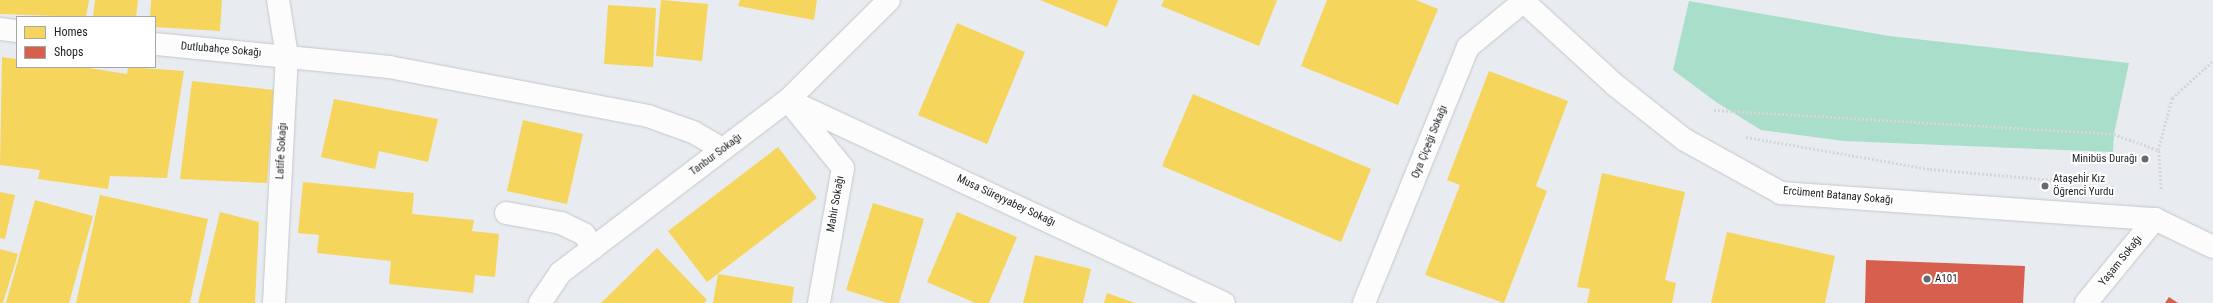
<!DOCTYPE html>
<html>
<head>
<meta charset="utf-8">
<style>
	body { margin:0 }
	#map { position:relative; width:2213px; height:303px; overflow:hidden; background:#e8ebf0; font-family:"Roboto Condensed",sans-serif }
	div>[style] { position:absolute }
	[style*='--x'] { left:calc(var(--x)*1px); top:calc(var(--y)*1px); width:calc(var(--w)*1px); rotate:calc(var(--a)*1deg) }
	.green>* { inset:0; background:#a9decb }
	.homes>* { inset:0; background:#f6d55c }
	.shops>* { inset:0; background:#d6604d }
	.path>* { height:2.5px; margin-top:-1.25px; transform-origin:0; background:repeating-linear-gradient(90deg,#d5d7d8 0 2px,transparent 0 4px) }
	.roads { filter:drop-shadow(0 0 1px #c4c7ca) drop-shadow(0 0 1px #c4c7ca) }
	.minor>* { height:22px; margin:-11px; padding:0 11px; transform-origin:11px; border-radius:11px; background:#fcfcfd }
	.dots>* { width:11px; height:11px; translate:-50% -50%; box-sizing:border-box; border:2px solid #fff; border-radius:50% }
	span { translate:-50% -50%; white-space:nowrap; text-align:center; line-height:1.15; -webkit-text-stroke:4px #fff; paint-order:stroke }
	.street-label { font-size:11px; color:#212326 }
	.poi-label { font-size:11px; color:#212326 }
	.right { translate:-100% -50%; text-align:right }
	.left { translate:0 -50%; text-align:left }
	.legend { position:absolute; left:16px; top:16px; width:140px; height:52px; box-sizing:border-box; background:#fff; border:1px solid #a6a7a8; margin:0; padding:5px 7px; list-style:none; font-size:12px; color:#212326 }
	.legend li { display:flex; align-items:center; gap:8px; height:20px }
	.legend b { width:20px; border:1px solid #a6a7a8 }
</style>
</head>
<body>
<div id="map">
	<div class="green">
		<i style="clip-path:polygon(1689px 1px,1889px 36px,2129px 63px,2114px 134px,2113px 152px,1844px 141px,1761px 130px,1716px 102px,1673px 70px)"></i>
	</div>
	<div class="homes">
		<i style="clip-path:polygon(0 0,89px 0,86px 17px,0 14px)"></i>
		<i style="clip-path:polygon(95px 0,138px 0,136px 17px,93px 17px)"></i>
		<i style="clip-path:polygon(151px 0,222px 0,220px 31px,155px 27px,155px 17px,150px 17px)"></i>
		<i style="clip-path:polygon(661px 0,708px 4px,702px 61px,656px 56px)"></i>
		<i style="clip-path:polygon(740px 0,817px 0,814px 20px,738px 6px)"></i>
		<i style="clip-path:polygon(1040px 0,1118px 0,1107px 27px)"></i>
		<i style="clip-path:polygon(1164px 0,1277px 0,1259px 46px,1161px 6px)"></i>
		<i style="clip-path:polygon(1327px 0,1416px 0,1438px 9px,1398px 105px,1301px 66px)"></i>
		<i style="clip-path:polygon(608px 5px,656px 8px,653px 67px,604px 64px)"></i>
		<i style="clip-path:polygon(957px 23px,1025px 52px,987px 144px,918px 115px)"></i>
		<i style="clip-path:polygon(2px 57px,17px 59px,17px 67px,82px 67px,127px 74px,128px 67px,184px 71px,167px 178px,110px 176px,108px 189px,38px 179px,40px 170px,0 165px)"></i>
		<i style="clip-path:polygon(1489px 71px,1568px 101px,1536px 186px,1547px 191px,1504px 303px,1425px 275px,1460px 185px,1447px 180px)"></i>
		<i style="clip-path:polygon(192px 81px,274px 90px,267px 183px,180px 179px)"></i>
		<i style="clip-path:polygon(1193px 94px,1371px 169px,1341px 242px,1162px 166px)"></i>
		<i style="clip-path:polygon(334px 99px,438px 119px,428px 162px,379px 151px,375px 169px,321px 157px)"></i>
		<i style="clip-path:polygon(523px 120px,583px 134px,567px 204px,507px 191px)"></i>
		<i style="clip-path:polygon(778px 147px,817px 198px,707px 282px,668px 231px)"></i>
		<i style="clip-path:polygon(1602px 173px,1685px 192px,1665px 280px,1676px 283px,1672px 303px,1587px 303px,1590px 289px,1577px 287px)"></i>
		<i style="clip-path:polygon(303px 182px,414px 193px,412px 214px,474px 220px,472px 231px,499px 234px,495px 277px,475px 275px,473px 293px,389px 284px,391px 261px,317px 253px,319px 235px,298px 233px)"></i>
		<i style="clip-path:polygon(0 192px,15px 195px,5px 239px,0 238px)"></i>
		<i style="clip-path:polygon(100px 195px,208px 219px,190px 303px,76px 303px)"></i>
		<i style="clip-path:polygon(35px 200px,93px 216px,69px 303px,6px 303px)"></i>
		<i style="clip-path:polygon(873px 203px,924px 219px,899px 303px,887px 303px,846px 290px)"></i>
		<i style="clip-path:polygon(220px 212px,259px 222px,255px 303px,198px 303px)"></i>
		<i style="clip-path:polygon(957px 212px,1017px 237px,989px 303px,975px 303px,927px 282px)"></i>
		<i style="clip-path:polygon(1727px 232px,1835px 256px,1825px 303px,1711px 303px)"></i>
		<i style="clip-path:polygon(657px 248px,707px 300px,704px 303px,601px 303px)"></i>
		<i style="clip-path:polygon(0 249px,18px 254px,3px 303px,0 303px)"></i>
		<i style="clip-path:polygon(1035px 255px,1091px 269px,1083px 303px,1023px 303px)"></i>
		<i style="clip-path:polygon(718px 274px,794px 287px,792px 303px,713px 303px)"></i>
		<i style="clip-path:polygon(1107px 293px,1135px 303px,1104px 303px)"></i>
	</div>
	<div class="shops">
		<i style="clip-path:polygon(1866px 260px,2025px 266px,2023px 303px,1865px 303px)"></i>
		<i style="clip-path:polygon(2169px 297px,2178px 303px,2165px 303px)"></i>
	</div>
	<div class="path">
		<i style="--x:1714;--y:110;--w:401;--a:3.4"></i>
		<i style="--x:2114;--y:134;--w:47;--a:20"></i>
		<i style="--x:1746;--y:137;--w:187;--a:9.9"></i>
		<i style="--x:1930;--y:169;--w:124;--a:5.1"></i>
		<i style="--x:2161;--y:189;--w:39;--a:-94"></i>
		<i style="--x:2158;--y:150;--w:54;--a:-74.9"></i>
		<i style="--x:2172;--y:98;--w:55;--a:-42.1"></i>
	</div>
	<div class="roads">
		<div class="minor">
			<i style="--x:1522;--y:0;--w:126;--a:42.4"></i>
			<i style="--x:1615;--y:85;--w:89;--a:38.2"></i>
			<i style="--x:1685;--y:140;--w:110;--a:28.9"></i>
			<i style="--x:1781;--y:193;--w:375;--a:4"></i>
			<i style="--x:2155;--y:219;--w:64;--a:25.8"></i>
			<i style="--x:0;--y:29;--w:17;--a:7"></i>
			<i style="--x:155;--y:44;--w:235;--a:5.6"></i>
			<i style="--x:389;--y:67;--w:264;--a:10.7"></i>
			<i style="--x:648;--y:116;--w:48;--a:19.6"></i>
			<i style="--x:693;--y:132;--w:34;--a:30"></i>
			<i style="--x:788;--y:100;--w:481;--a:25"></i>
			<i style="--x:791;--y:104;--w:82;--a:50.9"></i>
			<i style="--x:843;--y:168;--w:137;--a:100.1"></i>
			<i style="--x:506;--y:213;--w:56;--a:10.3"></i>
			<i style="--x:561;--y:223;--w:25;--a:26"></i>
			<i style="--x:584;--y:234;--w:17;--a:57"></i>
			<i style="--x:274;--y:303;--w:247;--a:-87"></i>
			<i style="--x:287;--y:56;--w:57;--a:-99.1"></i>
			<i style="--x:540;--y:303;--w:36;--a:-56"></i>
			<i style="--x:560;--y:273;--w:286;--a:-37.2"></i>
			<i style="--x:788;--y:100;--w:142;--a:-44.7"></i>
			<i style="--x:1364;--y:303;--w:276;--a:-67.9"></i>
			<i style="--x:1468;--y:47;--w:72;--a:-39.4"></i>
			<i style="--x:2086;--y:303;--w:109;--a:-50.6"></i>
		</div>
	</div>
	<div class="dots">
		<i style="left:2145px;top:159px;background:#67696d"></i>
		<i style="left:2045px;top:186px;background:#67696d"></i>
		<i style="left:1927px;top:279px;background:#67696d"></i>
	</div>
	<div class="street-label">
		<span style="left:221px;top:50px;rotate:5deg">Dutlubahçe Sokağı</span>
		<span style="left:1430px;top:142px;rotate:-68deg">Oya Çiçeği Sokağı</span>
		<span style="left:282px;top:151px;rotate:-87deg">Latife Sokağı</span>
		<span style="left:716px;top:155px;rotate:-37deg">Tanbur Sokağı</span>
		<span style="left:1838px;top:196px;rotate:5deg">Ercüment Batanay Sokağı</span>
		<span style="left:1006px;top:201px;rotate:25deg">Musa Süreyyabey Sokağı</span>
		<span style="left:836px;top:204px;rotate:-80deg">Mahir Sokağı</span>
		<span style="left:2121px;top:261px;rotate:-51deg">Yaşam Sokağı</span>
	</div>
	<div class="poi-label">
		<span class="right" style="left:2137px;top:159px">Minibüs Durağı</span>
		<span class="left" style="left:2053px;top:186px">Ataşehi̇r Kız<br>Öğrenci̇ Yurdu</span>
		<span class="left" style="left:1935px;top:279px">A101</span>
	</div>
	<ul class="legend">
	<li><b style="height:11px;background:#f6d55c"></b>Homes</li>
	<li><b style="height:11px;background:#d6604d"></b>Shops</li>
	</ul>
</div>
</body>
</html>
